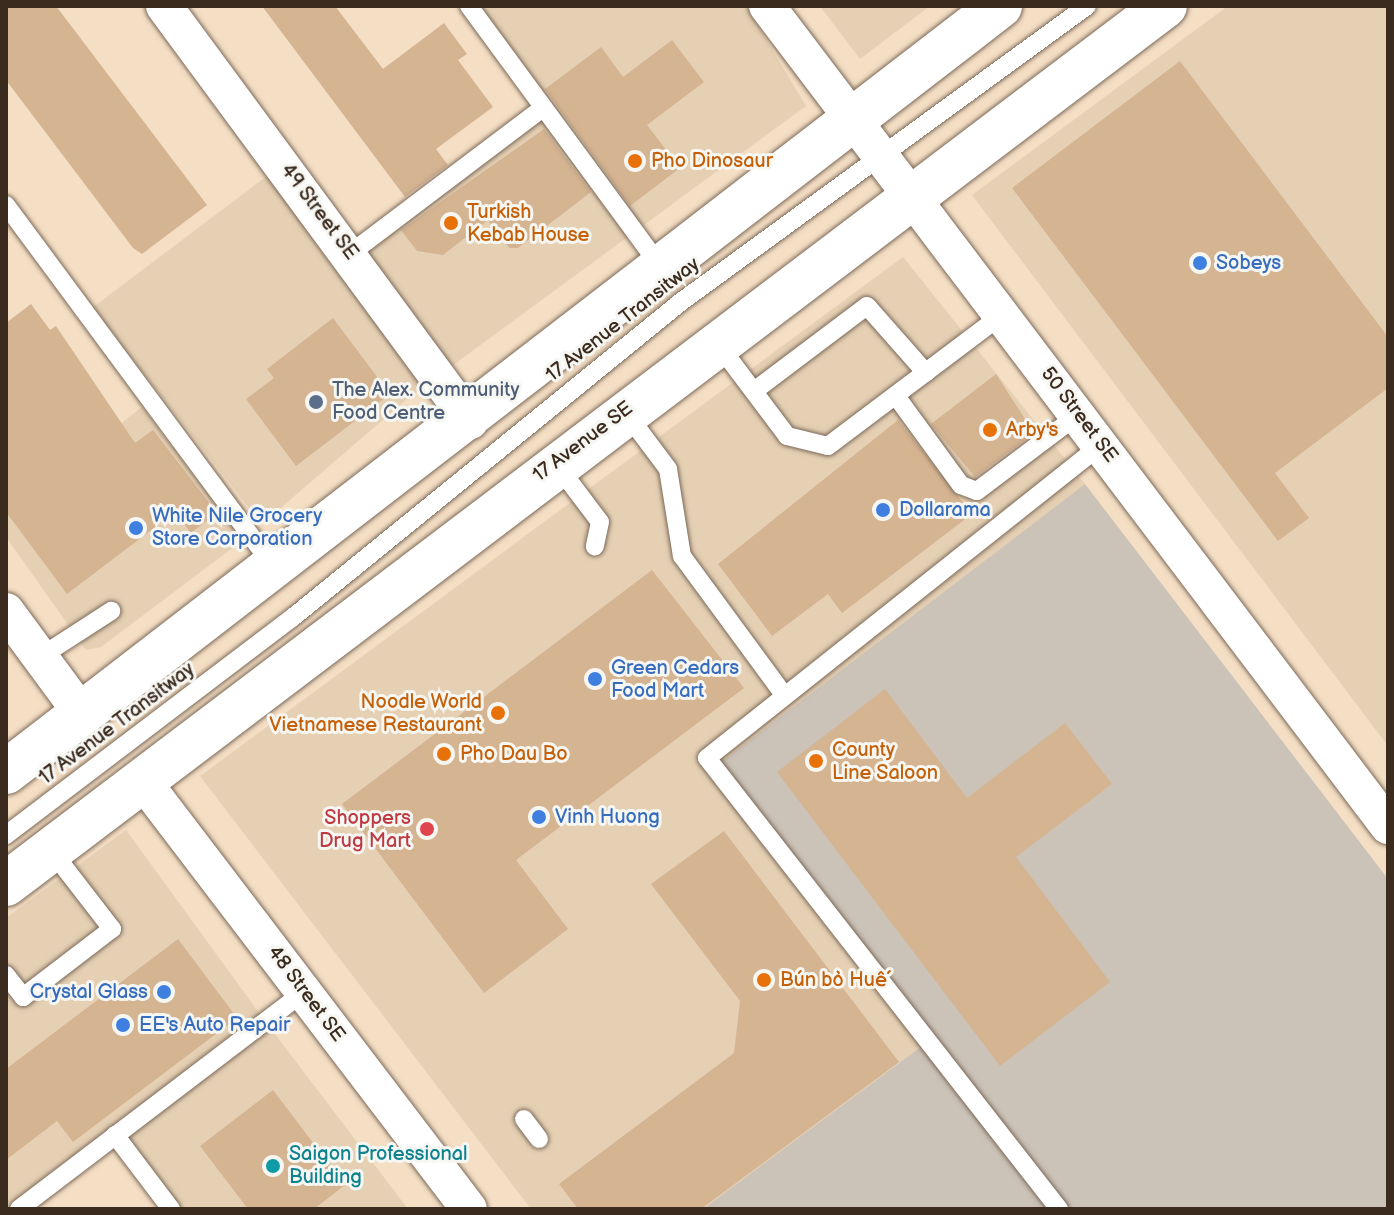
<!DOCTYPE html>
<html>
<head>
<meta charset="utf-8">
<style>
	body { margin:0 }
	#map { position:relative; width:1394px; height:1215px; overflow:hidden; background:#f4dec4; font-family:"Balsamiq Sans",sans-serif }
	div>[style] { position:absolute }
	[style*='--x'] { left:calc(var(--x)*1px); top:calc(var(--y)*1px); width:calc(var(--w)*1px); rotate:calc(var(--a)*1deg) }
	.built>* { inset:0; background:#e5d0b4 }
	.industrial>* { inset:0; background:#cbc2b8 }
	.building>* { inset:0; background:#d5b492 }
	.roads { filter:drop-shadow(0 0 2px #7c6958) drop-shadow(0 0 2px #7c6958) }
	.lane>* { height:18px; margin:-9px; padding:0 9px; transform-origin:9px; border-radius:9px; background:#fff }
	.street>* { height:36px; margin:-18px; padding:0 18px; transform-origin:18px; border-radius:18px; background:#fff }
	.secondary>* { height:44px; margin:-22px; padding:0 22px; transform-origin:22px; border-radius:22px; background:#fff }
	.dots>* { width:22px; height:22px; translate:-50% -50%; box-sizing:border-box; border:4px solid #f6f6f2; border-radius:50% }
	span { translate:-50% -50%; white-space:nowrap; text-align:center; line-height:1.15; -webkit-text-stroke:6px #f6f6f2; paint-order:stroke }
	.food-label { font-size:20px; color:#c56008 }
	.left { translate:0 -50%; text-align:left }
	.right { translate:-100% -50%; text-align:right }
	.street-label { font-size:20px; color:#3b2a1e }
	.shop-label { font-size:20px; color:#366cbe }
	.service-label { font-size:20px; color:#4e5e75 }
	.health-label { font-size:20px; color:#be3a42 }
	.culture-label { font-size:20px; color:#0d838f }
	.frame { position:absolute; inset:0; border:8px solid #3b2a1e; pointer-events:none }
</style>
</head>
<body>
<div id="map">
	<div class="built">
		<i style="clip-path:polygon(469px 6px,746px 6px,806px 106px,407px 399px,262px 524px,92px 308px,283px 164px,351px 253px,543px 109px)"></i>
		<i style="clip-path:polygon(820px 6px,930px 6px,860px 59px)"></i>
		<i style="clip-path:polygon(1228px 6px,1388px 6px,1388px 746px,972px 195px)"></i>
		<i style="clip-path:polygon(903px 257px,1085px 484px,773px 723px,922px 1046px,703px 1209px,531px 1209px,200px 776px)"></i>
		<i style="clip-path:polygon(142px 407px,243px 540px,101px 647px,86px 650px,6px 537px,6px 513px)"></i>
		<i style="clip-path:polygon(126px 830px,265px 1021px,408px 1209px,171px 1209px,115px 1135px,19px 1209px,6px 1209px,6px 918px)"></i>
	</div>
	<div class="industrial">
		<i style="clip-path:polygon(1085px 484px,1388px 879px,1388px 1209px,703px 1209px,922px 1046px,711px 770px)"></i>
	</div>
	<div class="building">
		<i style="clip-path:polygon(6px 6px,56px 6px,207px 205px,142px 254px,133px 248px,6px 80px)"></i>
		<i style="clip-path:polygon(262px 6px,335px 6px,383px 69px,444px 23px,467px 54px,458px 60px,493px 107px,436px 149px,448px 165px,405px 197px)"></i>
		<i style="clip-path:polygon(672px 40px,704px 82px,647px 125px,680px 168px,630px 206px,545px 89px,601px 47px,623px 77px)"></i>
		<i style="clip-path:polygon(1180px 61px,1388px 337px,1388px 388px,1275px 473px,1309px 518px,1278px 541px,1012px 188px)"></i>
		<i style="clip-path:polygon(544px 129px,591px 192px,518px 248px,509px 248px,488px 220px,443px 255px,417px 251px,401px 230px)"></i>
		<i style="clip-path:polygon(31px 304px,50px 330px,56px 326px,135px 443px,153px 430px,217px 513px,191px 533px,175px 512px,67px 594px,6px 512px,6px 323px)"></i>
		<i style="clip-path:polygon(333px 318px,390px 394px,296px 466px,246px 399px,274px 378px,267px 369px)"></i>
		<i style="clip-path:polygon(996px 374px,1034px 433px,975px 477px,931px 424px)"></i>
		<i style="clip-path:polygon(898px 420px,972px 514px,842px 613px,828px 594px,772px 636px,718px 564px)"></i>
		<i style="clip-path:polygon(652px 570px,744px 688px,516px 860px,568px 929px,484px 993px,342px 804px)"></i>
		<i style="clip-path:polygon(885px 689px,967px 798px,1065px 723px,1112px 784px,1016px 857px,1110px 982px,1000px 1066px,777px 772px)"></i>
		<i style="clip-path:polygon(724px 831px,899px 1062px,701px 1209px,578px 1209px,559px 1184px,734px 1053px,740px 1001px,651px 884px)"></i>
		<i style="clip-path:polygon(178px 939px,237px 1018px,73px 1142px,57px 1121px,6px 1160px,6px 1069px)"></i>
		<i style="clip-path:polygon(273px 1090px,345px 1185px,314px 1209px,248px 1209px,200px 1146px)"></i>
	</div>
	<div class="roads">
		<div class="lane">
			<i style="--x:469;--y:6;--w:321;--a:53.7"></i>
			<i style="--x:6;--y:205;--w:450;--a:53.5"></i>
			<i style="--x:351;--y:253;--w:241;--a:-37.1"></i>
			<i style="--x:718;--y:344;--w:115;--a:53.1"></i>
			<i style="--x:787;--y:436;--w:42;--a:13.7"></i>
			<i style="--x:828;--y:446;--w:218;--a:-37"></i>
			<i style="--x:754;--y:391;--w:141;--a:-37"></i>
			<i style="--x:867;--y:306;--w:89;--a:48.6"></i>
			<i style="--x:896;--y:396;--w:110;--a:53.9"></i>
			<i style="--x:961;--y:485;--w:17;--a:21"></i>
			<i style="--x:977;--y:491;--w:126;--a:-37"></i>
			<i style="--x:626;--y:413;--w:70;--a:53.1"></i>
			<i style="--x:668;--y:469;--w:88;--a:80.9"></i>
			<i style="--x:682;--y:556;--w:169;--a:53.7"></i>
			<i style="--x:557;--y:465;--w:71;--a:53"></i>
			<i style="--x:600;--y:522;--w:25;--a:102"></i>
			<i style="--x:40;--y:657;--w:85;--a:-32.9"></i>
			<i style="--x:6;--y:835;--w:359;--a:-37.2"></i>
			<i style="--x:292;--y:618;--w:498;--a:-39.1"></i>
			<i style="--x:678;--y:304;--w:506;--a:-36.08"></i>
			<i style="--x:6;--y:975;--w:28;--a:52"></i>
			<i style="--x:23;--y:997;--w:112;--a:-37.4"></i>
			<i style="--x:112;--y:929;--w:100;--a:-127.7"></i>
			<i style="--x:524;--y:1119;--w:25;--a:53"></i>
			<i style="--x:115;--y:1135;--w:93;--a:52.9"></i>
			<i style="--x:19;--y:1209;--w:360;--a:-37.3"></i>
			<i style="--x:1059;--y:1209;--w:572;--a:-127.97"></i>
			<i style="--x:707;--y:758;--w:503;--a:-38.46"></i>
		</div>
		<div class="street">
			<i style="--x:164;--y:6;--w:516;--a:53.6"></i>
			<i style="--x:767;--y:6;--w:1029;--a:52.86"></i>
			<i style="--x:6;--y:611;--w:128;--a:53.6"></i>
			<i style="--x:142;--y:780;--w:539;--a:52.68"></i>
		</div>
		<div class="secondary">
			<i style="--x:6;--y:772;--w:1255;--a:-37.62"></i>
			<i style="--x:6;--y:884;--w:1454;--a:-37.15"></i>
		</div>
	</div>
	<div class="dots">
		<i style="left:635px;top:161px;background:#e8710a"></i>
		<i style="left:451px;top:223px;background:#e8710a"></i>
		<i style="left:1200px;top:263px;background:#3f7fe0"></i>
		<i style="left:316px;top:402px;background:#5c6f8a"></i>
		<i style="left:990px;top:430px;background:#e8710a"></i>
		<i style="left:883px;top:510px;background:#3f7fe0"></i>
		<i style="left:136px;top:528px;background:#3f7fe0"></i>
		<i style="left:595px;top:679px;background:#3f7fe0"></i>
		<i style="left:498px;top:713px;background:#e8710a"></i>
		<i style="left:444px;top:754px;background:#e8710a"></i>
		<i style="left:816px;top:761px;background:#e8710a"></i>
		<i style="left:539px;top:817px;background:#3f7fe0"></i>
		<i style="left:427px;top:829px;background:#e0444e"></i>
		<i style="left:764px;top:980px;background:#e8710a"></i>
		<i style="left:164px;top:992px;background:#3f7fe0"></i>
		<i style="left:123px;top:1025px;background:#3f7fe0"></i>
		<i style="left:273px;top:1166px;background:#0f9aa8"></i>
	</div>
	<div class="food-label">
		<span class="left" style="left:651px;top:161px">Pho Dinosaur</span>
		<span class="left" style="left:467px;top:224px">Turkish<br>Kebab House</span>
		<span class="left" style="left:1006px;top:430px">Arby's</span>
		<span class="right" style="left:482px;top:714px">Noodle World<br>Vietnamese Restaurant</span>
		<span class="left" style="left:832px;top:762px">County<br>Line Saloon</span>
		<span class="left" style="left:460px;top:754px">Pho Dau Bo</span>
		<span class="left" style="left:780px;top:980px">Bún bò Huế</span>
	</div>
	<div class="street-label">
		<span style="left:319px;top:212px;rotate:53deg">49 Street SE</span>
		<span style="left:623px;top:320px;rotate:-38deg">17 Avenue Transitway</span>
		<span style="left:1079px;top:415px;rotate:53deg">50 Street SE</span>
		<span style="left:583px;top:442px;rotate:-37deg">17 Avenue SE</span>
		<span style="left:117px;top:724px;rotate:-37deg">17 Avenue Transitway</span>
		<span style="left:306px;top:994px;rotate:53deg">48 Street SE</span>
	</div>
	<div class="shop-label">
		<span class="left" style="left:1216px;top:263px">Sobeys</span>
		<span class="left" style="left:899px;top:510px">Dollarama</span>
		<span class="left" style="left:152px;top:528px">White Nile Grocery<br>Store Corporation</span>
		<span class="left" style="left:611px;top:680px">Green Cedars<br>Food Mart</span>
		<span class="left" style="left:555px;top:817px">Vinh Huong</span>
		<span class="right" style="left:148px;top:992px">Crystal Glass</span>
		<span class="left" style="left:139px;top:1025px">EE's Auto Repair</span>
	</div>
	<div class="service-label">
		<span class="left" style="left:332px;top:402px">The Alex. Community<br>Food Centre</span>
	</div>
	<div class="health-label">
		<span class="right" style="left:411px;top:830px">Shoppers<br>Drug Mart</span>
	</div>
	<div class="culture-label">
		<span class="left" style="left:289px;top:1166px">Saigon Professional<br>Building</span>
	</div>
	<div class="frame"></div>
</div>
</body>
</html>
